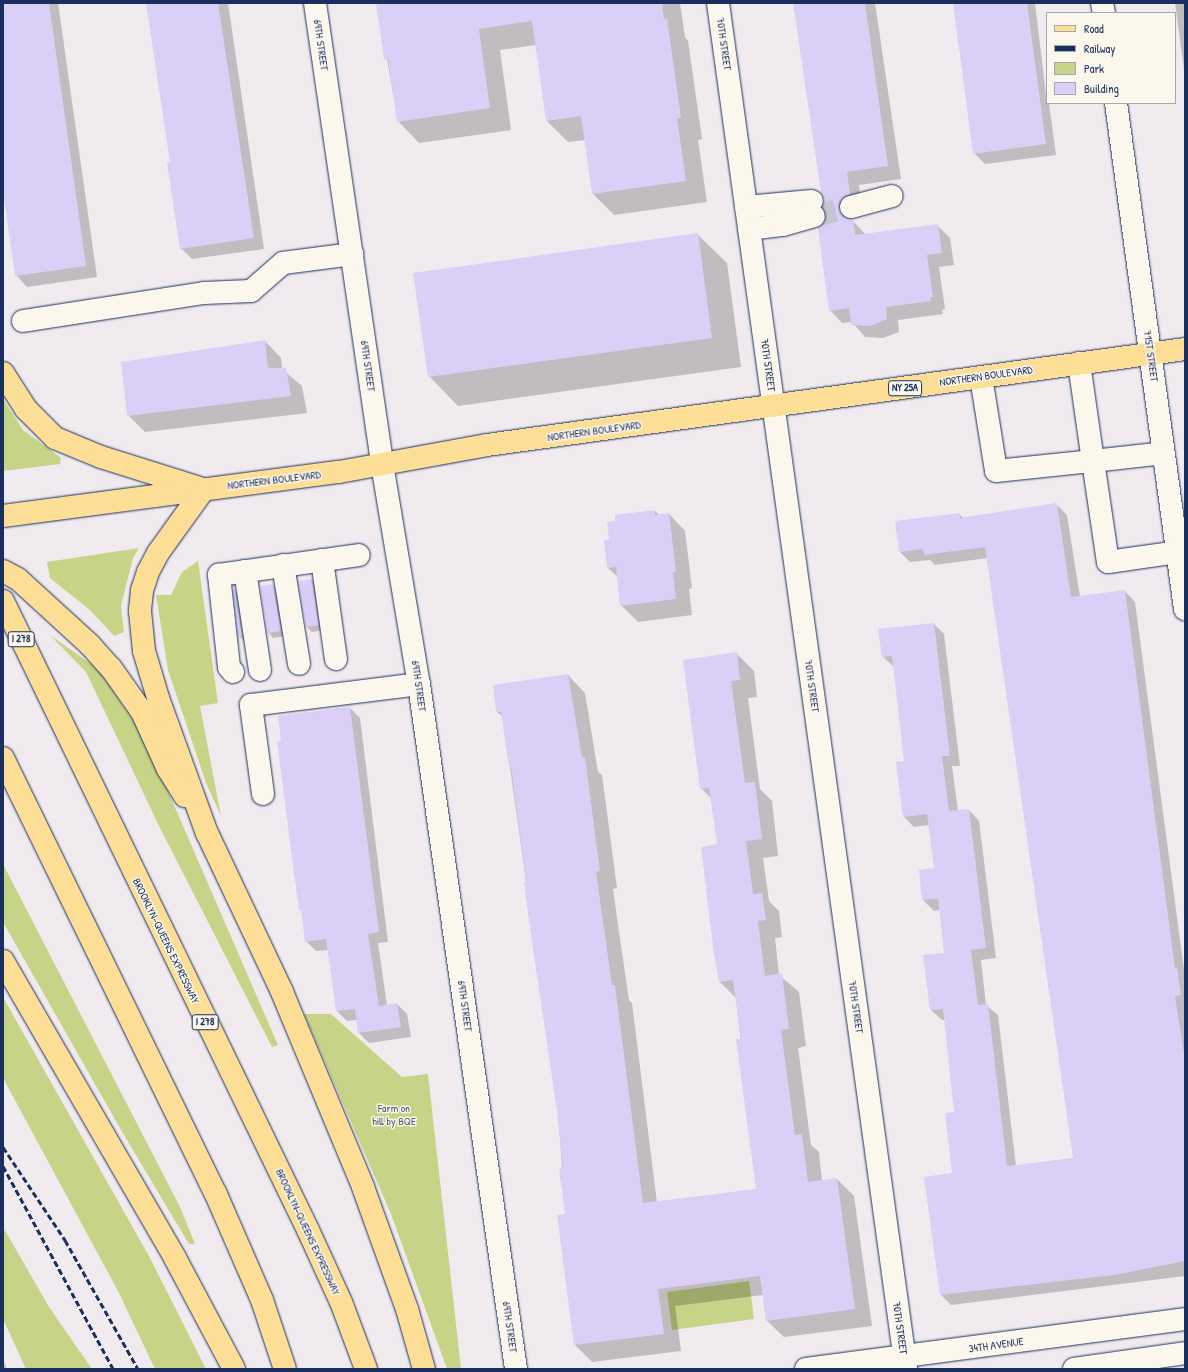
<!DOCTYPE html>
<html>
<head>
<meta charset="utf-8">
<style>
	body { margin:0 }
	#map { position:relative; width:1188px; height:1372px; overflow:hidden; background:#f1ebef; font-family:"Patrick Hand",sans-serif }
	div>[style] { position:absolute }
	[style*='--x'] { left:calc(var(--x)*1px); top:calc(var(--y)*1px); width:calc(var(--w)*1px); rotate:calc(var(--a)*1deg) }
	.green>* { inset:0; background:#c7d386 }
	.shadow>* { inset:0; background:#0003 }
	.building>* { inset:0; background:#dbcff7 }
	.minor-tunnel>* { height:22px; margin-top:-11px; transform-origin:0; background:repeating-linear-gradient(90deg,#c6c5d2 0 22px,transparent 0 33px) }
	.roads { filter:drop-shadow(0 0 1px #1b2f5e) drop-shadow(0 0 1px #1b2f5e) }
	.minor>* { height:22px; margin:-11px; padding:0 11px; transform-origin:11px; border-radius:11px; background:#fbf7ec }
	.major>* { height:22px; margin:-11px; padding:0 11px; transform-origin:11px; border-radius:11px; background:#fdde96 }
	.highway>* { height:22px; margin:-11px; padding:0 11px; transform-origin:11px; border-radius:11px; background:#fdde96 }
	.rail>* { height:3px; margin-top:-1.5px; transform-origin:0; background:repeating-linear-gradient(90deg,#1b2f5e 0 6px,transparent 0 9px) }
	span { translate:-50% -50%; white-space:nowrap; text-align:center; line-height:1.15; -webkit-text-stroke:3px #fbf7ec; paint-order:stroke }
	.shield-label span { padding:1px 3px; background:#fbf7ec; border:1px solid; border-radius:3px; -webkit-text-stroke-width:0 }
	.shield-label { font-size:10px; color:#1b2f5e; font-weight:700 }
	.street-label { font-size:11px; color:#1b2f5e }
	.park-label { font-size:11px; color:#465868 }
	.frame { position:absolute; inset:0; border:4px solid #1b2f5e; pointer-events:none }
	.legend { position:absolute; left:1046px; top:12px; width:130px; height:92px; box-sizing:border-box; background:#fbf7ec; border:1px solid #a1a7b3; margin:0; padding:5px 7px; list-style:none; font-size:12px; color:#1b2f5e }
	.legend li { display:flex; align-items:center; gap:8px; height:20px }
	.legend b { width:20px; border:1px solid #a1a7b3 }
</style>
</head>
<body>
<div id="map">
	<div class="green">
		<i style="clip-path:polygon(3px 399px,23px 430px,61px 458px,60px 464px,3px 471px)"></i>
		<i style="clip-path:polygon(139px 548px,133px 558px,121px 606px,124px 632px,114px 636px,91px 611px,50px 578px,47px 562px)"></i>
		<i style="clip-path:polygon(198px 561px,218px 703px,200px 706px,221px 816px,206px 783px,168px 670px,156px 595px,171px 595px,182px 572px)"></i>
		<i style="clip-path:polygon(50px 635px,98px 669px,144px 736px,278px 1045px,272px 1047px,160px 828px,86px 672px)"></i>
		<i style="clip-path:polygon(3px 864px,180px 1207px,195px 1244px,189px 1244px,121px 1130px,3px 922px)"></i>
		<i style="clip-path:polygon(3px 997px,150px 1258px,206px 1369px,155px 1369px,118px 1291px,3px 1078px)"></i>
		<i style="clip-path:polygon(304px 1014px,331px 1014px,402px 1077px,428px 1074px,461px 1369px,447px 1369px,391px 1214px)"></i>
		<i style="clip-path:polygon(3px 1227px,49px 1307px,92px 1369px,26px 1369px,3px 1319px)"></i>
		<i style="clip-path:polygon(749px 1281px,754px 1319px,672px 1330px,667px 1292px)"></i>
	</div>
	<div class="shadow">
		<i style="clip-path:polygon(3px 3px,58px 3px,97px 277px,27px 287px,16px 275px,3px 186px)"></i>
		<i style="clip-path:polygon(147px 3px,228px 3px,264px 249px,192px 259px,181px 248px,171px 163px)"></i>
		<i style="clip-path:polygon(377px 3px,680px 3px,685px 37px,688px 41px,702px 139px,698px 140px,707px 202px,614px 215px,593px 194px,585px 140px,568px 142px,547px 121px,536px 45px,500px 50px,511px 130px,419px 143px,398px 121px)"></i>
		<i style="clip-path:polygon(794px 3px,875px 3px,901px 179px,859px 185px,862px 207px,854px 211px,852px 220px,866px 235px,937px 225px,950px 238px,954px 265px,939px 267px,945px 309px,942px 310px,943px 314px,898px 320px,899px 332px,883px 338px,865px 337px,852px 322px,842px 323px,830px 310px,824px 225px,827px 213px)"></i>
		<i style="clip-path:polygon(954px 3px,1035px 3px,1047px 103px,1049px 103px,1056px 155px,985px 164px,974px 153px)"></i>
		<i style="clip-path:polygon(1175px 3px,1185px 3px,1185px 77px)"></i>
		<i style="clip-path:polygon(697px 234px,727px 263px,741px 367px,458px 406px,429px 376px)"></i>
		<i style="clip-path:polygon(265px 341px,281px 358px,282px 369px,302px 386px,307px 413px,145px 432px,128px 415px)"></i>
		<i style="clip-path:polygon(1056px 504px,1067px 515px,1080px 597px,1125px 591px,1135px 602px,1185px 977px,1185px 1276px,951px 1305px,941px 1295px,953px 1174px,956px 1113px,945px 1020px,942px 1020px,931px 1010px,925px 956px,945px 954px,940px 910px,934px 911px,923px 900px,920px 871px,935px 869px,929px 825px,914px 827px,904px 817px,905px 762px,894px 667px,883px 657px,880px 630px,934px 624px,944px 634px,960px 766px,952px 766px,958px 811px,969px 810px,979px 821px,996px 958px,981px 960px,986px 1005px,998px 1015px,1016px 1166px,1074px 1158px,988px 558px,935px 565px,930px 560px,910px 562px,900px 552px,959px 514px,963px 518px)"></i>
		<i style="clip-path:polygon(655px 511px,659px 515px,669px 514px,685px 531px,692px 588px,689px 589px,692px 615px,638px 622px,621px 605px,618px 577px,608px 568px,610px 540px,616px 521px)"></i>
		<i style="clip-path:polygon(312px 580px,317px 586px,323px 630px,312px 632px,307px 627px)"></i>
		<i style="clip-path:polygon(273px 585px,278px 591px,286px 636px,273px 638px,268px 632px)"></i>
		<i style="clip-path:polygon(235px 591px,240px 596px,245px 642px,239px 636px)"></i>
		<i style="clip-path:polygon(736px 653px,754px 671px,757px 697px,748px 698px,760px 789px,772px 801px,778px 856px,763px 858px,769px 901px,779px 911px,782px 937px,775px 938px,779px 975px,799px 992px,806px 1046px,798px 1048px,811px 1145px,819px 1152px,822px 1181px,837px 1179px,854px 1196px,872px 1326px,784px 1337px,766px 1320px,763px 1295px,675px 1306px,681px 1351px,592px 1362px,575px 1345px,558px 1111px,503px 717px,497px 712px,568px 675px,585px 693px,598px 772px,602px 775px,617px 888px,613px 889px,617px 918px,629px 1000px,632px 1003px,657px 1203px,757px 1189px,736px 998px,719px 981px,718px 845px,712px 799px,701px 788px)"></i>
		<i style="clip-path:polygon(350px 708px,360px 718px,388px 942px,378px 943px,387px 1005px,397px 1004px,407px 1014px,411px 1037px,369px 1043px,359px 1033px,357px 1020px,347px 1021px,337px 1011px,329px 950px,316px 951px,306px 941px)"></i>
		<i style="clip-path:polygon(3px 1359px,7px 1369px,3px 1369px)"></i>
	</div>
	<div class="building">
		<i style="clip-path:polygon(3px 3px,49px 3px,86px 266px,15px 276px,3px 191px)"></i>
		<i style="clip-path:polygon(146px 3px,218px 3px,254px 238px,180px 249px,167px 163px,170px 162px)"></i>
		<i style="clip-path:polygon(376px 3px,662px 3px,664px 19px,667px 18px,681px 118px,677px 118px,686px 181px,592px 194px,581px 116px,546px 121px,532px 21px,479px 29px,490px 108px,397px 122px,388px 59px,384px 60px)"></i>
		<i style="clip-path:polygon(793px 3px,865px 3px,888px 166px,847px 172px,850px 194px,839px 203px,842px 216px,853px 219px,855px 235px,938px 224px,942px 253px,927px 255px,933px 297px,930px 297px,931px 301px,886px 307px,887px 319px,870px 326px,851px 325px,849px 308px,829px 311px,818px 228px,823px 224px,826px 213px,823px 207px,824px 199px,821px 192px)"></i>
		<i style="clip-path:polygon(953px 3px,1027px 3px,1046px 144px,973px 154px)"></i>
		<i style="clip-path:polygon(698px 233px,712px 338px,428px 377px,413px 273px)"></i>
		<i style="clip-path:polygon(265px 340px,268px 368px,286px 368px,291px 396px,127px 416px,121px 362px)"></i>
		<i style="clip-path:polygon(1057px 503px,1071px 597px,1125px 590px,1175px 968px,1177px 968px,1181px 995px,1175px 996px,1185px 1060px,1185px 1261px,1114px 1275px,940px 1295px,924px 1177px,952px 1173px,945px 1113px,954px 1112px,943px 1009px,930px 1010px,923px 955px,944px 953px,938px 899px,922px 900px,919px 870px,934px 868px,927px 814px,903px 817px,896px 762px,904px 761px,892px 656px,882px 657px,878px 629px,934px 623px,950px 756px,942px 756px,949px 811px,946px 811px,969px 809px,986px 948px,971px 950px,978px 1005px,988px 1004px,1007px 1166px,1073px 1158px,985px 547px,924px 555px,923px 549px,899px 552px,895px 521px,960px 513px,960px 518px)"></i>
		<i style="clip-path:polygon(655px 510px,655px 515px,669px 513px,676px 572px,673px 572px,676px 599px,620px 606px,616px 567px,607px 568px,604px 540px,609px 540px,607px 522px,615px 521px,615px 515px)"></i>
		<i style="clip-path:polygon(312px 579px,319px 625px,306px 627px,298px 581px)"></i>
		<i style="clip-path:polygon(273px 584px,281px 631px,267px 633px,260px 586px)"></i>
		<i style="clip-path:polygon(235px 589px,242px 636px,238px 637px,233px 590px)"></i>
		<i style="clip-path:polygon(737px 652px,740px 680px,731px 681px,745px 783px,755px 782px,762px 839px,746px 841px,753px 894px,762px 893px,766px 920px,758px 921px,765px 976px,782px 973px,789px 1029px,781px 1030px,795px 1135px,802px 1134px,808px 1182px,837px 1178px,855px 1309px,766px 1321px,760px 1276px,658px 1289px,664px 1334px,574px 1345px,557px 1215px,565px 1214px,559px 1169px,563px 1168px,557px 1111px,530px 928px,524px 882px,526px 881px,511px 767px,509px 767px,501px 712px,496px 712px,493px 685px,568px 674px,582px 757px,585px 757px,600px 871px,596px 872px,600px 900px,612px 985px,615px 985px,643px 1203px,756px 1189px,736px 1039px,741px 1039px,733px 980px,719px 982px,714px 954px,701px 847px,717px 844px,709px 788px,700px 789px,683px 660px)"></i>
		<i style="clip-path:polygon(350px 707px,379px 932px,368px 934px,379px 1006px,397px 1003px,401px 1027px,358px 1033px,355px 1009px,336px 1011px,326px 939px,305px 942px,301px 910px,299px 911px,277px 741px,281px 741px,278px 716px)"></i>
	</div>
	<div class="minor-tunnel">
		<i style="--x:814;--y:216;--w:38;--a:-14"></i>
	</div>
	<div class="roads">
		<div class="minor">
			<i style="--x:315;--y:3;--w:466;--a:81.7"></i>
			<i style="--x:382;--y:464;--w:223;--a:80.5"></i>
			<i style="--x:419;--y:684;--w:692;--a:81.94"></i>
			<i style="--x:718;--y:3;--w:1379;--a:82.16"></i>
			<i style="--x:1102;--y:3;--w:10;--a:79"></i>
			<i style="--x:1116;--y:103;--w:511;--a:82.23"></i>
			<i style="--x:746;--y:207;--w:66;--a:-5.2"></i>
			<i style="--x:851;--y:207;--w:42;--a:-15"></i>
			<i style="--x:749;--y:229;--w:34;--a:-7"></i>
			<i style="--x:783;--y:225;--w:32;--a:-16"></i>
			<i style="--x:23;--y:321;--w:183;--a:-8.8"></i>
			<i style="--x:204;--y:293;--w:47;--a:-2.4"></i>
			<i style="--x:251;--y:291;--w:43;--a:-41.2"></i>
			<i style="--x:283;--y:263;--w:70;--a:-7.4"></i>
			<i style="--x:1079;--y:363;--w:99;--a:81.9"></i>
			<i style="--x:1093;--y:461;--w:71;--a:-6.4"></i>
			<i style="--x:981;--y:377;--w:95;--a:80.9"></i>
			<i style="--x:996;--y:471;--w:98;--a:-5.9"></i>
			<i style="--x:1093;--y:461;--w:102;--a:81.6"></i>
			<i style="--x:1108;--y:562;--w:70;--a:-8.2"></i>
			<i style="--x:322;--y:560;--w:100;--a:82"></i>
			<i style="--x:283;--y:565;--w:100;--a:80.8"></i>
			<i style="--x:245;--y:571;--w:100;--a:81.4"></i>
			<i style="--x:233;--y:672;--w:6;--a:-129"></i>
			<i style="--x:229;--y:667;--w:93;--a:-96.2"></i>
			<i style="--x:219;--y:575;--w:141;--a:-8.1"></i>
			<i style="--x:263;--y:794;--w:90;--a:-97.7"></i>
			<i style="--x:251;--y:705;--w:169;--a:-7.1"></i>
			<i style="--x:806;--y:1369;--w:382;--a:-7.5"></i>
			<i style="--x:1074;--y:1369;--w:112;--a:-8.2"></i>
		</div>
		<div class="major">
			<i style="--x:3;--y:373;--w:43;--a:57.4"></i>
			<i style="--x:26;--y:409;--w:41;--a:45"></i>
			<i style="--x:55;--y:438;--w:50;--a:22.4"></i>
			<i style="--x:101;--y:457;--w:101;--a:17.4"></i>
			<i style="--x:3;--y:516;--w:339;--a:-7.5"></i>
			<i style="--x:339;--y:472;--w:150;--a:-10.3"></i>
			<i style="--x:487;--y:445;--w:705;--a:-7.83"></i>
		</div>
		<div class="highway">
			<i style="--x:204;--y:489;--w:79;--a:125.7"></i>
			<i style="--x:158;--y:553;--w:21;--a:118"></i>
			<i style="--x:148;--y:572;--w:20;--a:108"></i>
			<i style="--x:142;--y:591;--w:20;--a:96"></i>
			<i style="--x:140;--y:611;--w:40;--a:84.3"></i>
			<i style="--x:144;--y:651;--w:49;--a:73.4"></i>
			<i style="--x:158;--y:698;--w:144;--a:70.1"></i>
			<i style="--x:207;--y:833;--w:176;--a:64.7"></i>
			<i style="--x:282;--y:992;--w:211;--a:67.4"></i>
			<i style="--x:363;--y:1187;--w:130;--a:70.2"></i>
			<i style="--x:407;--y:1309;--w:62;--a:74.2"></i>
			<i style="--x:3;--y:571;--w:17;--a:28"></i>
			<i style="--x:18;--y:579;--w:98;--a:42.5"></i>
			<i style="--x:90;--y:645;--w:31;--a:48"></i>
			<i style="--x:111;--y:668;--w:54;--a:54.8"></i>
			<i style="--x:142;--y:712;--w:63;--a:65.5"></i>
			<i style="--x:168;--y:769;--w:32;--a:58"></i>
			<i style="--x:3;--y:601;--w:699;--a:64.13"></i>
			<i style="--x:308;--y:1230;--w:79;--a:65.4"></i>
			<i style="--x:341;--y:1302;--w:72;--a:69.5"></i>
			<i style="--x:3;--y:758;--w:483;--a:64"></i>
			<i style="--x:215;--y:1192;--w:118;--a:66.5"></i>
			<i style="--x:262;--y:1300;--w:73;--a:71.6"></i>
			<i style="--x:3;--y:961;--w:343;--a:59.9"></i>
			<i style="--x:175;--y:1258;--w:126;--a:62"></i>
		</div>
	</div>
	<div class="rail">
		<i style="--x:3;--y:1147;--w:112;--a:56.3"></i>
		<i style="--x:65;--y:1240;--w:148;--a:60.5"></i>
		<i style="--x:3;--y:1166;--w:231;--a:61.5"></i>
	</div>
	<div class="shield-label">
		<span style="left:905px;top:388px">NY 25A</span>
		<span style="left:21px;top:639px">I 278</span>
		<span style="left:205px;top:1022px">I 278</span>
	</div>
	<div class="street-label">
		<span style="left:724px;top:44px;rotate:82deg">70TH STREET</span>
		<span style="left:321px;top:45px;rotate:82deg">69TH STREET</span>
		<span style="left:1151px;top:356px;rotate:82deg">71ST STREET</span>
		<span style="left:768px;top:365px;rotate:82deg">70TH STREET</span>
		<span style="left:368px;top:366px;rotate:82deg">69TH STREET</span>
		<span style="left:986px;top:376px;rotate:-8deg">NORTHERN BOULEVARD</span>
		<span style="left:594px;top:431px;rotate:-8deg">NORTHERN BOULEVARD</span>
		<span style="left:274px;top:480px;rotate:-7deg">NORTHERN BOULEVARD</span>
		<span style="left:419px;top:686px;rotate:82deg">69TH STREET</span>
		<span style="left:812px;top:686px;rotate:82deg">70TH STREET</span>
		<span style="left:166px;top:941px;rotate:64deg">BROOKLYN-QUEENS EXPRESSWAY</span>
		<span style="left:465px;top:1006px;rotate:82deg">69TH STREET</span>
		<span style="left:856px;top:1007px;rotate:82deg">70TH STREET</span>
		<span style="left:308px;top:1232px;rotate:65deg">BROOKLYN-QUEENS EXPRESSWAY</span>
		<span style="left:510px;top:1327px;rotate:82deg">69TH STREET</span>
		<span style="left:900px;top:1328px;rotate:82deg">70TH STREET</span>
		<span style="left:996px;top:1345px;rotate:-8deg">34TH AVENUE</span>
	</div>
	<div class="park-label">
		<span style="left:394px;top:1115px">Farm on<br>hill by BQE</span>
	</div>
	<div class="frame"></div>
	<ul class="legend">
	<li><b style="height:5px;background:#fdde96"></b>Road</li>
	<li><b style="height:5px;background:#1b2f5e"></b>Railway</li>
	<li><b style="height:11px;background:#c7d386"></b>Park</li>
	<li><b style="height:11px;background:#dbcff7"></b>Building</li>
	</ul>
</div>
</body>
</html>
